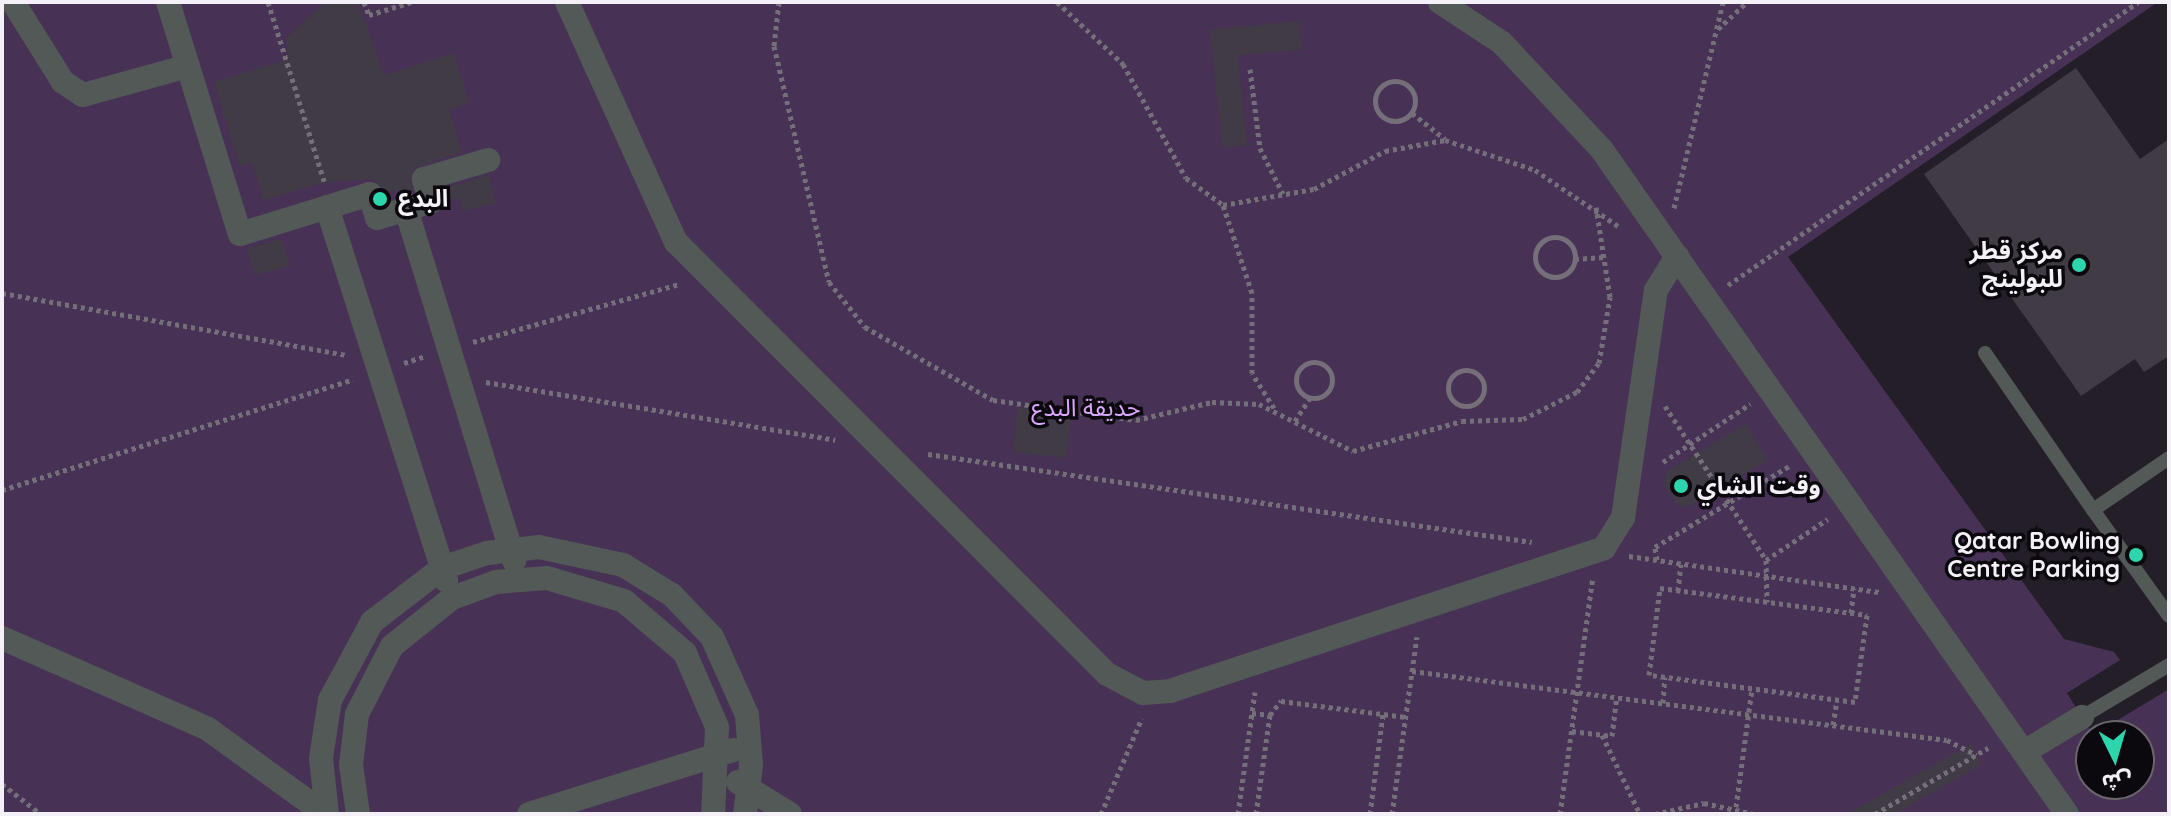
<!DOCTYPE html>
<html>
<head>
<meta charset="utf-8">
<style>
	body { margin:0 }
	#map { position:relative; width:2171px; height:816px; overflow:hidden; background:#241e28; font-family:Quicksand,"Noto Sans Arabic",sans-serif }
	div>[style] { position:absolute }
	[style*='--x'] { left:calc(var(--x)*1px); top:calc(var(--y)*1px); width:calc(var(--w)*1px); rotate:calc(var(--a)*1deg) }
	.green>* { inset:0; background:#473256 }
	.building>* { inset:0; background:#413b45 }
	.path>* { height:5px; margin-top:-2.5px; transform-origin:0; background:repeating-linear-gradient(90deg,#746f78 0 4px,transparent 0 8px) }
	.path>.ring { margin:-2.5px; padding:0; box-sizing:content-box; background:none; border:5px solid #746f78; border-radius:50% }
	.lane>* { height:14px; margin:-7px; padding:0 7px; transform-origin:7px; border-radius:7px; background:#525956 }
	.street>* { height:24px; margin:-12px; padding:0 12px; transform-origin:12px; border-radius:12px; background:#525956 }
	.dots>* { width:22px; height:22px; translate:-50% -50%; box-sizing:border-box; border:4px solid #0c090e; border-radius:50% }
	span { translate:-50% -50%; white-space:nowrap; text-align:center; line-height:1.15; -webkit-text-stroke:7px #0c090e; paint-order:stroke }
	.poi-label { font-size:24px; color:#f4f0f7; font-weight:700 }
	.left { translate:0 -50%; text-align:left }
	.right { translate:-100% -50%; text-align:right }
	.park-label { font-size:24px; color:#d9a7fd }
	.frame { position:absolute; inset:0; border:4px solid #f4f0f7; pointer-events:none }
	.north { position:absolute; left:2075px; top:720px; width:80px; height:80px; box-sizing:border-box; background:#0c090e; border:2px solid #69656b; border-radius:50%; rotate:175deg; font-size:22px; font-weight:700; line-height:32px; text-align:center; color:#f4f0f7 }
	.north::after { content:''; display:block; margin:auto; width:28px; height:36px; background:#2cd5ab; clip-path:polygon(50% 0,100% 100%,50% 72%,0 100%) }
</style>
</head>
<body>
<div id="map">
	<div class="green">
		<i style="clip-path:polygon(evenodd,2px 2px,2158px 2px,1788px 257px,2064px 639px,2114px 652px,2120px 660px,2067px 693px,2093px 735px,2169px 689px,2169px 814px,2px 814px,2px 2px,2091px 736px,2139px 736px,2139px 784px,2091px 784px,2091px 736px)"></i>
	</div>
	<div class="building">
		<i style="clip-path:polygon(326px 2px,358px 2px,384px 75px,454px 53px,469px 103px,449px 109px,462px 152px,414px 168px,412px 192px,384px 190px,373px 179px,325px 182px,263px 200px,252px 162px,240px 166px,214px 82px,289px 59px,286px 38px)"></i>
		<i style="clip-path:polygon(1299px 21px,1302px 49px,1238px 55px,1247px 145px,1222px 147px,1210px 30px)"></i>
		<i style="clip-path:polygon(2076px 68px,2140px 159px,2169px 139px,2169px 356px,2144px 372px,2135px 359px,2081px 396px,1924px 174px)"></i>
		<i style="clip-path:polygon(489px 175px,496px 203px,463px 211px,460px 200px,444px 198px,442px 189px)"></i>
		<i style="clip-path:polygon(282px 239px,290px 266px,254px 275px,247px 248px)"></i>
		<i style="clip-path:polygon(1018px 407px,1072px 415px,1066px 458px,1013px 452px)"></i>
		<i style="clip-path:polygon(1746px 424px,1768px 460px,1688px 507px,1677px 505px,1664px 485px,1667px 471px)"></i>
		<i style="clip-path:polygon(1971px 744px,1982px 764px,1895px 814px,1847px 814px)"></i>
	</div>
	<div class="path">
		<i style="--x:268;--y:2;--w:188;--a:72.6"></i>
		<i style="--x:364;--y:2;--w:14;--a:69"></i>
		<i style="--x:369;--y:15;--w:44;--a:-17.2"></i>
		<i style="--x:779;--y:2;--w:44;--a:96.5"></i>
		<i style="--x:774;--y:46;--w:242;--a:76.9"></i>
		<i style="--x:829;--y:282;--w:58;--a:51.3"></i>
		<i style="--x:865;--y:327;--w:147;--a:29.7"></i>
		<i style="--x:993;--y:400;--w:144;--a:8"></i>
		<i style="--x:1136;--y:420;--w:78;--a:-13.3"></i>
		<i style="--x:1212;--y:402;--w:47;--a:2.4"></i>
		<i style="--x:1259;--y:404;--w:105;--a:26.6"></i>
		<i style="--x:1353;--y:451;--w:113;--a:-15.4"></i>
		<i style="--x:1462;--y:421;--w:61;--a:-1.9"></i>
		<i style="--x:1523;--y:419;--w:60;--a:-26.6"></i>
		<i style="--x:1577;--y:392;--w:36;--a:-53"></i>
		<i style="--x:1599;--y:363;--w:67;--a:-80.5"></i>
		<i style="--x:1610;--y:297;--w:91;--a:-98.8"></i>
		<i style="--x:1057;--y:2;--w:91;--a:43.2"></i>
		<i style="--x:1123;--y:64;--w:130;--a:61.1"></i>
		<i style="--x:1186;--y:178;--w:46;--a:36.1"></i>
		<i style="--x:1718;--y:29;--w:40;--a:-43"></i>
		<i style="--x:1250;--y:69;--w:80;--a:82.8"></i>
		<i style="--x:1260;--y:148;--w:51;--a:63.4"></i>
		<i class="ring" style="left:1375px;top:81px;width:35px;height:35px"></i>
		<i style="--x:1412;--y:113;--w:42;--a:38.2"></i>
		<i style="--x:1674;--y:208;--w:212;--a:-76.6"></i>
		<i class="ring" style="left:1535px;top:237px;width:35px;height:35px"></i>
		<i style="--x:1575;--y:259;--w:29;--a:-4"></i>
		<i style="--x:1728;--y:285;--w:498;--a:-34.6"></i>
		<i style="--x:2;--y:293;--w:351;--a:10.2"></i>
		<i style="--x:473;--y:342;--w:214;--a:-15.7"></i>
		<i class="ring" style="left:1296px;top:362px;width:31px;height:31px"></i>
		<i style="--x:404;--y:363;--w:22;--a:-18"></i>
		<i class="ring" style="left:1448px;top:370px;width:31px;height:31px"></i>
		<i style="--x:486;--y:382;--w:354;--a:9.4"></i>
		<i style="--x:1665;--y:406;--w:184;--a:56.7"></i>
		<i style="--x:1766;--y:560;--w:42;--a:88.6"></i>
		<i style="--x:1274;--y:408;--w:41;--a:-122.2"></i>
		<i style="--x:1252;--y:373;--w:80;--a:-90"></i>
		<i style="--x:1252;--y:293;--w:93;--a:-108.2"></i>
		<i style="--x:1223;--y:205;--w:92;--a:-10"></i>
		<i style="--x:1314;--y:189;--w:81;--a:-28.2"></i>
		<i style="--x:1385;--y:151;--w:61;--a:-10.4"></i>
		<i style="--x:1445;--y:140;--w:95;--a:18.4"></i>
		<i style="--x:1535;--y:170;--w:104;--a:34"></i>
		<i style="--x:1295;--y:421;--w:27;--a:-57"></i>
		<i style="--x:928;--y:454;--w:610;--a:8.29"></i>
		<i style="--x:1663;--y:462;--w:105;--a:-33.7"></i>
		<i style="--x:2;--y:490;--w:368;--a:-17.5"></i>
		<i style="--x:1629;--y:556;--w:254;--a:8.2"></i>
		<i style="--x:1657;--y:560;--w:13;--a:-99"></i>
		<i style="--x:1655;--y:547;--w:159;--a:-31.1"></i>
		<i style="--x:1766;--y:560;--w:74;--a:-33.5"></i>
		<i style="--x:1660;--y:588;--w:209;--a:7.4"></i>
		<i style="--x:1867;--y:615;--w:88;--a:97.9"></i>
		<i style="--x:1855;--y:702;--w:208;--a:-172.5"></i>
		<i style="--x:1649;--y:675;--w:88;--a:-82.8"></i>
		<i style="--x:1678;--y:591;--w:27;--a:-84"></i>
		<i style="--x:1851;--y:613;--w:25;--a:-83"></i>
		<i style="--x:1412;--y:671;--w:539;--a:7.35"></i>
		<i style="--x:1947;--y:740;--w:33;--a:27"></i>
		<i style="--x:1663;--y:703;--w:26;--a:-86"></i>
		<i style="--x:1252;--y:713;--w:18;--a:6"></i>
		<i style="--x:1833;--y:725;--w:25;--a:-81"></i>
		<i style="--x:1572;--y:731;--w:40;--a:7.1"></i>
		<i style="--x:1612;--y:736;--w:39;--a:-83"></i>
		<i style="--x:1602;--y:735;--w:88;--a:64.3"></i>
		<i style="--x:2;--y:784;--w:49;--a:37.6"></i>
		<i style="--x:1736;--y:807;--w:119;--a:-82.3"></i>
		<i style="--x:1101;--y:814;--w:104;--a:-66.9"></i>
		<i style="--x:1238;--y:814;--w:123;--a:-82.1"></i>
		<i style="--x:1256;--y:814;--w:100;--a:-82"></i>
		<i style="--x:1270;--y:715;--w:18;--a:-52"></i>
		<i style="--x:1281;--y:701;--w:126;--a:7.3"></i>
		<i style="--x:1370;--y:814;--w:101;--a:-82.6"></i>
		<i style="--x:1392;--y:814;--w:179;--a:-82"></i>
		<i style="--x:1560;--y:814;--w:239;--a:-82.1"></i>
		<i style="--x:1655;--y:814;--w:50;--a:-12.7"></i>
		<i style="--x:1704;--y:803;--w:51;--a:12.4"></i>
		<i style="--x:1875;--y:814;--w:131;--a:-30.3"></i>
	</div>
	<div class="lane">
		<i style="--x:1985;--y:353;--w:191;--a:55.5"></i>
		<i style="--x:2169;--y:458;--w:92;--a:145.6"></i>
		<i style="--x:2093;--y:510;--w:130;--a:54.4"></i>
		<i style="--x:2082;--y:717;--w:101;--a:-30.9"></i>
	</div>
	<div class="street">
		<i style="--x:13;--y:2;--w:94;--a:58"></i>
		<i style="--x:63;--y:82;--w:24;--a:33"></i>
		<i style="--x:83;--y:95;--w:109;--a:-15.4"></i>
		<i style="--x:168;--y:2;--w:243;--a:72.8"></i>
		<i style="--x:240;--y:234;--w:136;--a:-17.1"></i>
		<i style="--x:370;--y:194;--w:25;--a:74"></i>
		<i style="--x:377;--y:218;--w:55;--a:-16.8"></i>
		<i style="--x:430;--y:202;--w:24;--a:-105"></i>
		<i style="--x:424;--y:179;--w:67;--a:-16.5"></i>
		<i style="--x:567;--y:2;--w:264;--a:65.6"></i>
		<i style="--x:676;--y:242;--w:610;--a:45.07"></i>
		<i style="--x:1107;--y:674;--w:41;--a:27.8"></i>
		<i style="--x:1143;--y:693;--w:27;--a:-4"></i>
		<i style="--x:1170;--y:691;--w:457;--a:-18.2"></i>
		<i style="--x:1604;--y:548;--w:36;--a:-58"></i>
		<i style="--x:1623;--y:518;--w:230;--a:-81.8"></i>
		<i style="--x:1656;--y:290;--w:40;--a:-58"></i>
		<i style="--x:1440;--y:2;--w:74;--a:33.5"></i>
		<i style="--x:1502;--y:43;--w:146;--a:46.9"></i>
		<i style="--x:1602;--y:150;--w:811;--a:55"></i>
		<i style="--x:327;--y:207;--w:392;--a:72.3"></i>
		<i style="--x:406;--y:209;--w:368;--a:72.9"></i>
		<i style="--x:2;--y:638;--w:225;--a:23.8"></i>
		<i style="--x:208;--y:729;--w:145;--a:36"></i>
		<i style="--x:2024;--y:752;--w:68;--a:-31.1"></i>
		<i style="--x:738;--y:782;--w:61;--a:31.6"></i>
		<i style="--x:327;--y:814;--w:56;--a:-96.1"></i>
		<i style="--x:321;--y:758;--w:59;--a:-81.2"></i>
		<i style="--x:330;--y:700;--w:89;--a:-61.7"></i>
		<i style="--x:372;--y:622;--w:88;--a:-37.6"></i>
		<i style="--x:442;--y:568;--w:47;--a:-18.4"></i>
		<i style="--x:487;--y:553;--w:52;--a:-6.6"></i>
		<i style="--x:539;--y:547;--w:86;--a:12.1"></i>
		<i style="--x:623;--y:565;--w:57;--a:31.5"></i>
		<i style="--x:672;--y:595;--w:58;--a:46.4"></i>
		<i style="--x:712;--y:637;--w:85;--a:65.8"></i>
		<i style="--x:747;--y:715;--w:50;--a:85.4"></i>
		<i style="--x:751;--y:765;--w:49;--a:97"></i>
		<i style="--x:358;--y:814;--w:49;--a:-98.1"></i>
		<i style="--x:351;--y:765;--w:51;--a:-83.3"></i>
		<i style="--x:357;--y:714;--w:76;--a:-62.8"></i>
		<i style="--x:392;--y:646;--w:77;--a:-38.7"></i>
		<i style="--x:452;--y:598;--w:47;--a:-20"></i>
		<i style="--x:496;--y:582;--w:51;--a:-4.5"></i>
		<i style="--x:547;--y:578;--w:80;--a:16.6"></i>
		<i style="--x:624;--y:601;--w:80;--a:40.4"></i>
		<i style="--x:685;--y:653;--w:81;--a:66.6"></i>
		<i style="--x:717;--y:727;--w:87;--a:92.6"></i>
		<i style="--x:529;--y:814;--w:214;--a:-17.4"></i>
	</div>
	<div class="dots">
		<i style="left:380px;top:199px;background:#2cd5ab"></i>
		<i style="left:2079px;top:265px;background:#2cd5ab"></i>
		<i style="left:1681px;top:486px;background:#2cd5ab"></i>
		<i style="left:2136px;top:555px;background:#2cd5ab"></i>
	</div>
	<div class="poi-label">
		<span class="left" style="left:398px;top:199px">البدع</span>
		<span class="right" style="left:2063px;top:265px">مركز قطر<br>للبولينج</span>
		<span class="left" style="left:1697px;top:486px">وقت الشاي</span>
		<span class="right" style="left:2120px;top:555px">Qatar Bowling<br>Centre Parking</span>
	</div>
	<div class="park-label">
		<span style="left:1086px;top:408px">حديقة البدع</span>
	</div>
	<div class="frame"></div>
	<div class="north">ش</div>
</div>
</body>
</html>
